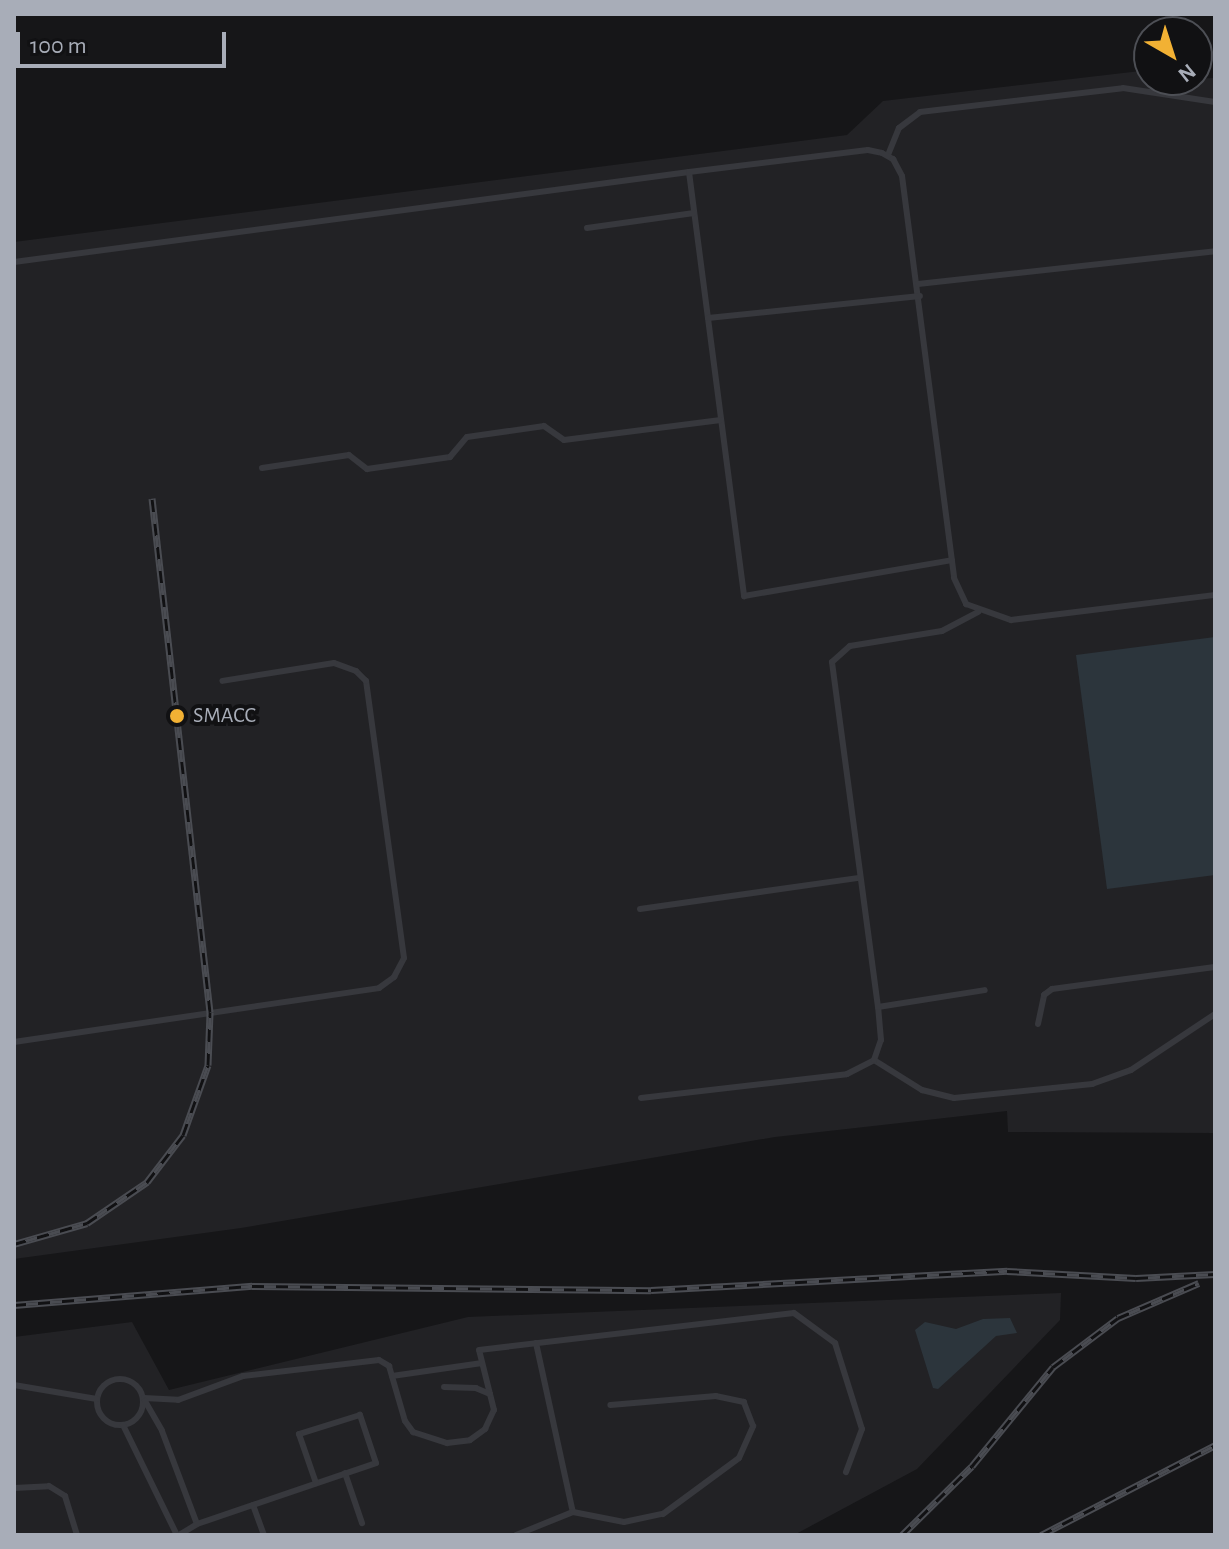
<!DOCTYPE html>
<html>
<head>
<meta charset="utf-8">
<style>
	body { margin:0 }
	#map { position:relative; width:1229px; height:1549px; overflow:hidden; background:#161618; font-family:"Alegreya Sans",sans-serif }
	div>[style] { position:absolute }
	[style*='--x'] { left:calc(var(--x)*1px); top:calc(var(--y)*1px); width:calc(var(--w)*1px); rotate:calc(var(--a)*1deg) }
	.built>* { inset:0; background:#222225 }
	.water>* { inset:0; background:#2c353c }
	.lane>* { height:6px; margin:-3px; padding:0 3px; transform-origin:3px; border-radius:3px; background:#37383d }
	.lane>.ring { margin:-3px; padding:0; box-sizing:content-box; background:none; border:6px solid #37383d; border-radius:50% }
	.rail>* { height:7px; margin-top:-3.5px; transform-origin:0; background:repeating-linear-gradient(90deg,#111113 0 12px,#4a4c52 0 24px); box-sizing:border-box; border-block:2px solid #4a4c52 }
	.dots>* { width:22px; height:22px; translate:-50% -50%; box-sizing:border-box; border:4px solid #111113; border-radius:50% }
	span { translate:-50% -50%; white-space:nowrap; text-align:center; line-height:1.15; -webkit-text-stroke:8px #111113; paint-order:stroke }
	.poi-label { font-size:22px; color:#a8adb8 }
	.left { translate:0 -50%; text-align:left }
	.frame { position:absolute; inset:0; border:16px solid #a8adb8; pointer-events:none }
	.north { position:absolute; left:1133px; top:16px; width:80px; height:80px; box-sizing:border-box; background:#111113; border:2px solid #4d4f55; border-radius:50%; rotate:141deg; font-size:22px; font-weight:700; line-height:32px; text-align:center; color:#a8adb8 }
	.north::after { content:''; display:block; margin:auto; width:28px; height:36px; background:#f2b134; clip-path:polygon(50% 0,100% 100%,50% 72%,0 100%) }
	.scale { position:absolute; left:16px; top:32px; width:210px; height:36px; box-sizing:border-box; border:4px solid #a8adb8; border-top:0; padding-left:10px; font-size:24px; line-height:28px; white-space:nowrap; color:#a8adb8; -webkit-text-stroke:6px #111113; paint-order:stroke }
</style>
</head>
<body>
<div id="map">
	<div class="built">
		<i style="clip-path:polygon(1149px 70px,1149px 80px,1215px 78px,1215px 1133px,1008px 1132px,1007px 1111px,775px 1137px,241px 1228px,14px 1259px,14px 242px,847px 135px,883px 101px)"></i>
		<i style="clip-path:polygon(1061px 1293px,1060px 1320px,917px 1469px,794px 1535px,14px 1535px,14px 1337px,132px 1322px,169px 1390px,468px 1317px)"></i>
	</div>
	<div class="water">
		<i style="clip-path:polygon(1215px 637px,1215px 875px,1107px 889px,1076px 655px)"></i>
		<i style="clip-path:polygon(1010px 1318px,1017px 1333px,996px 1336px,938px 1389px,933px 1388px,915px 1330px,925px 1322px,956px 1329px,983px 1319px)"></i>
	</div>
	<div class="lane">
		<i style="--x:888;--y:155;--w:29;--a:-68"></i>
		<i style="--x:899;--y:128;--w:26;--a:-37"></i>
		<i style="--x:920;--y:112;--w:204;--a:-6.7"></i>
		<i style="--x:1123;--y:88;--w:93;--a:8.7"></i>
		<i style="--x:689;--y:172;--w:428;--a:82.6"></i>
		<i style="--x:744;--y:596;--w:211;--a:-9.8"></i>
		<i style="--x:587;--y:228;--w:108;--a:-8"></i>
		<i style="--x:14;--y:262;--w:681;--a:-7.59"></i>
		<i style="--x:689;--y:172;--w:180;--a:-7"></i>
		<i style="--x:868;--y:150;--w:14;--a:12"></i>
		<i style="--x:882;--y:153;--w:13;--a:29"></i>
		<i style="--x:893;--y:159;--w:19;--a:62"></i>
		<i style="--x:902;--y:176;--w:405;--a:82.6"></i>
		<i style="--x:954;--y:578;--w:29;--a:65"></i>
		<i style="--x:966;--y:604;--w:48;--a:19.6"></i>
		<i style="--x:1011;--y:620;--w:206;--a:-7"></i>
		<i style="--x:918;--y:284;--w:299;--a:-6.3"></i>
		<i style="--x:708;--y:318;--w:213;--a:-5.9"></i>
		<i style="--x:262;--y:468;--w:88;--a:-8.5"></i>
		<i style="--x:349;--y:455;--w:23;--a:38"></i>
		<i style="--x:367;--y:469;--w:84;--a:-8.2"></i>
		<i style="--x:450;--y:457;--w:26;--a:-50"></i>
		<i style="--x:467;--y:437;--w:78;--a:-8.1"></i>
		<i style="--x:544;--y:426;--w:24;--a:35"></i>
		<i style="--x:564;--y:440;--w:158;--a:-7.3"></i>
		<i style="--x:640;--y:909;--w:221;--a:-8.1"></i>
		<i style="--x:878;--y:1007;--w:108;--a:-9"></i>
		<i style="--x:1038;--y:1024;--w:30;--a:-78"></i>
		<i style="--x:1044;--y:995;--w:10;--a:-37"></i>
		<i style="--x:1052;--y:989;--w:164;--a:-7.7"></i>
		<i style="--x:14;--y:1042;--w:369;--a:-8.4"></i>
		<i style="--x:379;--y:988;--w:19;--a:-36"></i>
		<i style="--x:394;--y:977;--w:21;--a:-62"></i>
		<i style="--x:404;--y:958;--w:280;--a:-97.8"></i>
		<i style="--x:366;--y:681;--w:14;--a:-135"></i>
		<i style="--x:356;--y:671;--w:23;--a:-160"></i>
		<i style="--x:334;--y:663;--w:113;--a:170.9"></i>
		<i style="--x:874;--y:1060;--w:57;--a:32"></i>
		<i style="--x:922;--y:1090;--w:33;--a:14"></i>
		<i style="--x:954;--y:1098;--w:139;--a:-5.8"></i>
		<i style="--x:1092;--y:1084;--w:41;--a:-19.7"></i>
		<i style="--x:1131;--y:1070;--w:101;--a:-33.7"></i>
		<i style="--x:641;--y:1098;--w:207;--a:-6.6"></i>
		<i style="--x:847;--y:1074;--w:30;--a:-27"></i>
		<i style="--x:874;--y:1060;--w:21;--a:-71"></i>
		<i style="--x:881;--y:1040;--w:33;--a:-95"></i>
		<i style="--x:878;--y:1007;--w:348;--a:-97.6"></i>
		<i style="--x:832;--y:662;--w:24;--a:-42"></i>
		<i style="--x:850;--y:646;--w:93;--a:-9.3"></i>
		<i style="--x:942;--y:631;--w:41;--a:-27.8"></i>
		<i style="--x:536;--y:1343;--w:173;--a:77.7"></i>
		<i style="--x:392;--y:1376;--w:91;--a:-8.2"></i>
		<i class="ring" style="left:97px;top:1379px;width:40px;height:40px"></i>
		<i style="--x:14;--y:1385;--w:84;--a:9.6"></i>
		<i style="--x:490;--y:1394;--w:45;--a:-104"></i>
		<i style="--x:479;--y:1350;--w:317;--a:-6.7"></i>
		<i style="--x:794;--y:1313;--w:51;--a:36.2"></i>
		<i style="--x:835;--y:1343;--w:90;--a:72.6"></i>
		<i style="--x:862;--y:1429;--w:46;--a:110.4"></i>
		<i style="--x:144;--y:1398;--w:34;--a:3"></i>
		<i style="--x:178;--y:1400;--w:69;--a:-20.3"></i>
		<i style="--x:243;--y:1376;--w:137;--a:-6.7"></i>
		<i style="--x:379;--y:1360;--w:12;--a:31"></i>
		<i style="--x:389;--y:1366;--w:57;--a:73.8"></i>
		<i style="--x:405;--y:1421;--w:14;--a:54"></i>
		<i style="--x:413;--y:1432;--w:36;--a:18"></i>
		<i style="--x:447;--y:1443;--w:23;--a:-7"></i>
		<i style="--x:470;--y:1440;--w:19;--a:-36"></i>
		<i style="--x:485;--y:1429;--w:21;--a:-65"></i>
		<i style="--x:494;--y:1410;--w:16;--a:-104"></i>
		<i style="--x:490;--y:1394;--w:15;--a:-157"></i>
		<i style="--x:476;--y:1388;--w:32;--a:-178"></i>
		<i style="--x:145;--y:1401;--w:34;--a:60"></i>
		<i style="--x:162;--y:1431;--w:99;--a:69.4"></i>
		<i style="--x:123;--y:1425;--w:123;--a:63.9"></i>
		<i style="--x:345;--y:1473;--w:53;--a:71.2"></i>
		<i style="--x:14;--y:1488;--w:35;--a:-3"></i>
		<i style="--x:49;--y:1486;--w:19;--a:32"></i>
		<i style="--x:65;--y:1496;--w:41;--a:72.9"></i>
		<i style="--x:253;--y:1505;--w:32;--a:70"></i>
		<i style="--x:179;--y:1535;--w:21;--a:-31"></i>
		<i style="--x:197;--y:1524;--w:189;--a:-18.8"></i>
		<i style="--x:376;--y:1463;--w:51;--a:-108.4"></i>
		<i style="--x:360;--y:1415;--w:64;--a:162.7"></i>
		<i style="--x:299;--y:1434;--w:52;--a:70.9"></i>
		<i style="--x:516;--y:1535;--w:61;--a:-22"></i>
		<i style="--x:573;--y:1512;--w:52;--a:11.1"></i>
		<i style="--x:624;--y:1522;--w:40;--a:-12"></i>
		<i style="--x:663;--y:1514;--w:94;--a:-36.4"></i>
		<i style="--x:739;--y:1458;--w:35;--a:-66"></i>
		<i style="--x:753;--y:1426;--w:26;--a:-111"></i>
		<i style="--x:744;--y:1402;--w:29;--a:-168"></i>
		<i style="--x:716;--y:1396;--w:106;--a:175.1"></i>
	</div>
	<div class="rail">
		<i style="--x:14;--y:1244;--w:76;--a:-16"></i>
		<i style="--x:87;--y:1223;--w:73;--a:-34.3"></i>
		<i style="--x:147;--y:1182;--w:59;--a:-52.5"></i>
		<i style="--x:183;--y:1135;--w:74;--a:-70.3"></i>
		<i style="--x:208;--y:1065;--w:53;--a:-87.8"></i>
		<i style="--x:210;--y:1012;--w:517;--a:-96.44"></i>
		<i style="--x:14;--y:1305;--w:239;--a:-4.6"></i>
		<i style="--x:252;--y:1286;--w:399;--a:0.6"></i>
		<i style="--x:651;--y:1290;--w:357;--a:-3.1"></i>
		<i style="--x:1007;--y:1271;--w:129;--a:3.1"></i>
		<i style="--x:1136;--y:1278;--w:79;--a:-2.9"></i>
		<i style="--x:902;--y:1535;--w:98;--a:-44.6"></i>
		<i style="--x:972;--y:1466;--w:128;--a:-50.7"></i>
		<i style="--x:1053;--y:1367;--w:81;--a:-37"></i>
		<i style="--x:1118;--y:1318;--w:88;--a:-23.4"></i>
		<i style="--x:1041;--y:1535;--w:196;--a:-27.3"></i>
	</div>
	<div class="dots">
		<i style="left:177px;top:716px;background:#f2b134"></i>
	</div>
	<div class="poi-label">
		<span class="left" style="left:193px;top:716px">SMACC</span>
	</div>
	<div class="frame"></div>
	<div class="north">N</div>
	<div class="scale">100 m</div>
</div>
</body>
</html>
